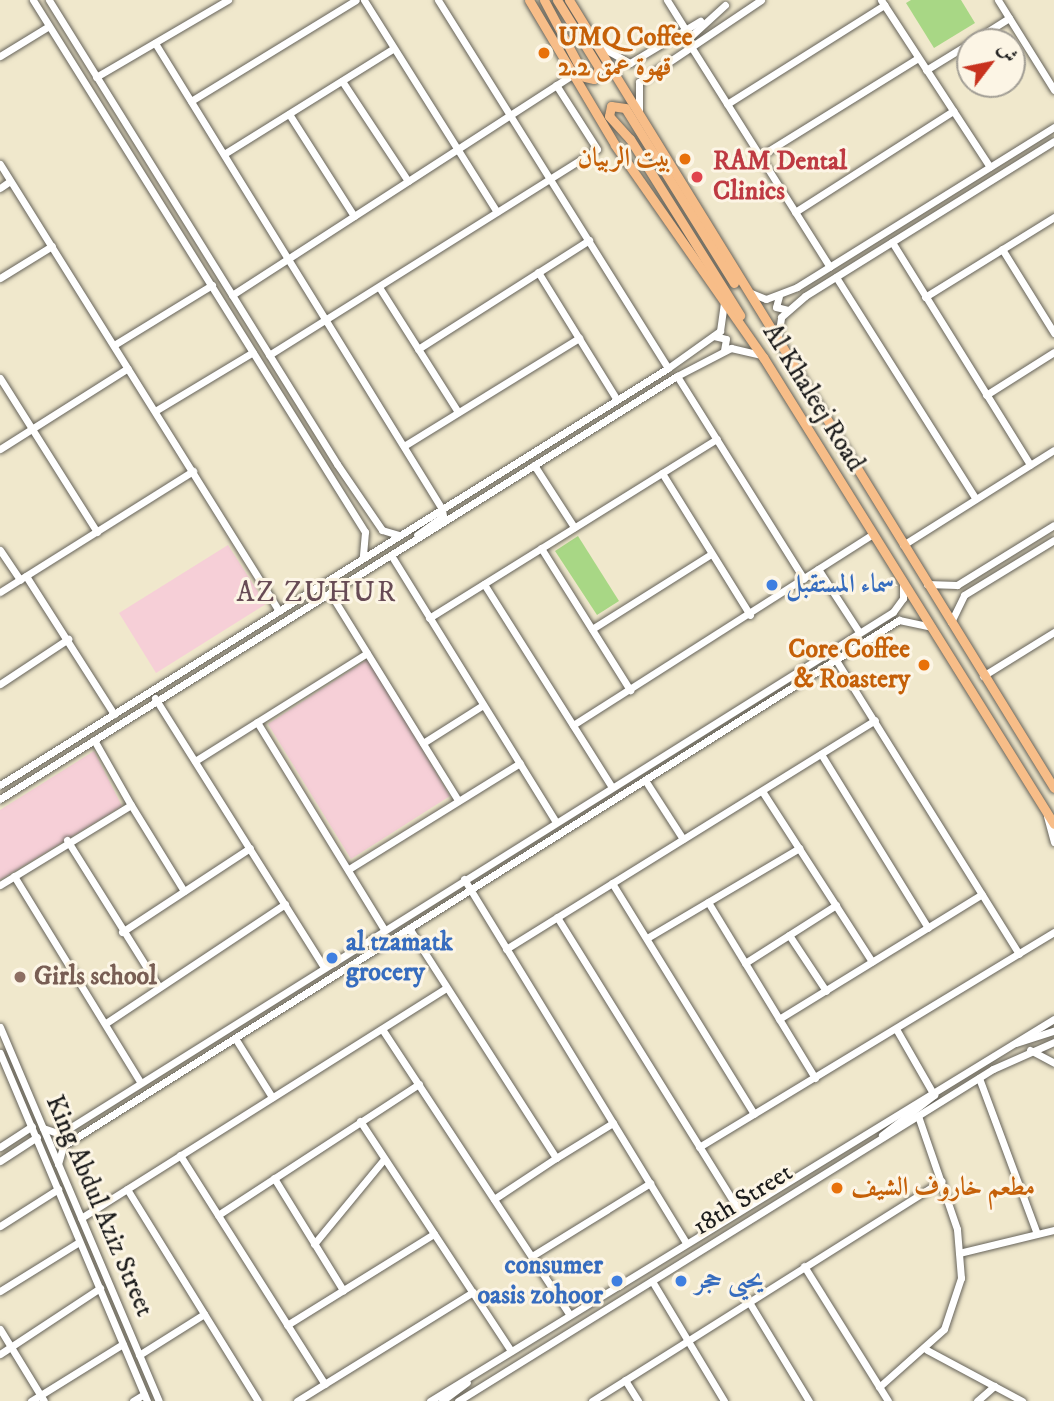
<!DOCTYPE html>
<html>
<head>
<meta charset="utf-8">
<style>
	body { margin:0 }
	#map { position:relative; width:1054px; height:1401px; overflow:hidden; background:#f0e8cc; font-family:"IM FELL DW Pica",Amiri,serif }
	div>[style] { position:absolute }
	[style*='--x'] { left:calc(var(--x)*1px); top:calc(var(--y)*1px); width:calc(var(--w)*1px); rotate:calc(var(--a)*1deg) }
	.built>* { inset:0; background:#f6cfd7 }
	.green>* { inset:0; background:#a8d785 }
	.roads { filter:drop-shadow(0 0 2px #66635a) drop-shadow(0 0 2px #66635a) }
	.minor>* { height:7px; margin:-3.5px; padding:0 3.5px; transform-origin:3.5px; border-radius:3.5px; background:#fff }
	.major>* { height:9px; margin:-4.5px; padding:0 4.5px; transform-origin:4.5px; border-radius:4.5px; background:#f7bd88 }
	.dots>* { width:19px; height:19px; translate:-50% -50%; box-sizing:border-box; border:4px solid #fcf5e5; border-radius:50% }
	span { translate:-50% -50%; white-space:nowrap; text-align:center; line-height:1.15; -webkit-text-stroke:6px #fcf5e5; paint-order:stroke }
	.food-label { font-size:26px; color:#c56008; font-weight:700 }
	.left { translate:0 -50%; text-align:left }
	.right { translate:-100% -50%; text-align:right }
	.health-label { font-size:26px; color:#be3a42; font-weight:700 }
	.street-label { font-size:26px; color:#1c1c1c }
	.shop-label { font-size:26px; color:#366cbe; font-weight:700 }
	.education-label { font-size:26px; color:#785e54; font-weight:700 }
	.neighbourhood-label { font-size:28px; color:#674b55; letter-spacing:2px }
	.north { position:absolute; left:956px; top:28px; width:70px; height:70px; box-sizing:border-box; background:#fcf5e5; border:2px solid #a29e95; border-radius:50%; rotate:58deg; font-size:19px; font-weight:700; line-height:28px; text-align:center; color:#1c1c1c }
	.north::after { content:''; display:block; margin:auto; width:24px; height:32px; background:#c8321e; clip-path:polygon(50% 0,100% 100%,50% 72%,0 100%) }
</style>
</head>
<body>
<div id="map">
	<div class="built">
		<i style="clip-path:polygon(228px 545px,266px 604px,156px 673px,119px 613px)"></i>
		<i style="clip-path:polygon(368px 659px,450px 796px,351px 859px,268px 724px)"></i>
		<i style="clip-path:polygon(94px 751px,122px 806px,0 880px,0 810px)"></i>
	</div>
	<div class="green">
		<i style="clip-path:polygon(911px 0,961px 0,975px 23px,934px 48px,906px 3px)"></i>
		<i style="clip-path:polygon(578px 536px,619px 601px,597px 615px,555px 551px)"></i>
	</div>
	<div class="roads">
		<div class="minor">
			<i style="--x:33;--y:0;--w:627;--a:58.03"></i>
			<i style="--x:365;--y:532;--w:25;--a:95"></i>
			<i style="--x:49;--y:0;--w:546;--a:58.17"></i>
			<i style="--x:337;--y:464;--w:80;--a:55.7"></i>
			<i style="--x:382;--y:530;--w:17;--a:17"></i>
			<i style="--x:364;--y:0;--w:250;--a:57.9"></i>
			<i style="--x:438;--y:0;--w:434;--a:58"></i>
			<i style="--x:667;--y:0;--w:36;--a:58"></i>
			<i style="--x:881;--y:0;--w:199;--a:56.9"></i>
			<i style="--x:998;--y:0;--w:106;--a:58.1"></i>
			<i style="--x:725;--y:5;--w:47;--a:137.6"></i>
			<i style="--x:690;--y:37;--w:8;--a:90"></i>
			<i style="--x:690;--y:45;--w:262;--a:57.8"></i>
			<i style="--x:971;--y:42;--w:45;--a:-32.3"></i>
			<i style="--x:155;--y:43;--w:547;--a:58.37"></i>
			<i style="--x:442;--y:509;--w:7;--a:82"></i>
			<i style="--x:443;--y:516;--w:32;--a:144"></i>
			<i style="--x:601;--y:47;--w:33;--a:29"></i>
			<i style="--x:630;--y:63;--w:82;--a:-31"></i>
			<i style="--x:0;--y:56;--w:57;--a:-31.5"></i>
			<i style="--x:926;--y:70;--w:52;--a:-31.5"></i>
			<i style="--x:96;--y:77;--w:153;--a:-30.3"></i>
			<i style="--x:342;--y:81;--w:120;--a:56.6"></i>
			<i style="--x:191;--y:101;--w:193;--a:-31.5"></i>
			<i style="--x:727;--y:104;--w:186;--a:-32.2"></i>
			<i style="--x:639;--y:110;--w:28;--a:-90"></i>
			<i style="--x:639;--y:82;--w:147;--a:-33.9"></i>
			<i style="--x:289;--y:114;--w:121;--a:57.5"></i>
			<i style="--x:224;--y:154;--w:199;--a:-31.9"></i>
			<i style="--x:760;--y:156;--w:186;--a:-31.8"></i>
			<i style="--x:0;--y:164;--w:527;--a:58.03"></i>
			<i style="--x:0;--y:188;--w:12;--a:-35"></i>
			<i style="--x:795;--y:212;--w:188;--a:-32.6"></i>
			<i style="--x:892;--y:242;--w:262;--a:58.2"></i>
			<i style="--x:1002;--y:249;--w:99;--a:58.2"></i>
			<i style="--x:538;--y:272;--w:150;--a:58.3"></i>
			<i style="--x:836;--y:277;--w:262;--a:57.8"></i>
			<i style="--x:0;--y:278;--w:61;--a:-31.6"></i>
			<i style="--x:379;--y:287;--w:148;--a:57.7"></i>
			<i style="--x:751;--y:293;--w:16;--a:22"></i>
			<i style="--x:766;--y:299;--w:33;--a:-21"></i>
			<i style="--x:797;--y:287;--w:303;--a:-31.9"></i>
			<i style="--x:232;--y:295;--w:405;--a:-32.9"></i>
			<i style="--x:779;--y:296;--w:11;--a:105"></i>
			<i style="--x:776;--y:307;--w:12;--a:14"></i>
			<i style="--x:925;--y:297;--w:152;--a:-31.8"></i>
			<i style="--x:714;--y:336;--w:12;--a:14"></i>
			<i style="--x:726;--y:339;--w:11;--a:100"></i>
			<i style="--x:778;--y:337;--w:20;--a:-81"></i>
			<i style="--x:781;--y:317;--w:32;--a:-41"></i>
			<i style="--x:805;--y:296;--w:293;--a:-31.9"></i>
			<i style="--x:114;--y:345;--w:115;--a:-31.5"></i>
			<i style="--x:418;--y:349;--w:203;--a:-32.5"></i>
			<i style="--x:269;--y:355;--w:387;--a:-32.1"></i>
			<i style="--x:597;--y:149;--w:76;--a:-122.6"></i>
			<i style="--x:677;--y:376;--w:239;--a:58"></i>
			<i style="--x:0;--y:378;--w:182;--a:57.8"></i>
			<i style="--x:986;--y:395;--w:80;--a:-32.3"></i>
			<i style="--x:155;--y:411;--w:114;--a:-31"></i>
			<i style="--x:404;--y:446;--w:206;--a:-31.7"></i>
			<i style="--x:0;--y:449;--w:151;--a:-32.3"></i>
			<i style="--x:534;--y:465;--w:74;--a:57.2"></i>
			<i style="--x:662;--y:473;--w:167;--a:58.2"></i>
			<i style="--x:903;--y:545;--w:178;--a:-32.2"></i>
			<i style="--x:541;--y:548;--w:168;--a:57.9"></i>
			<i style="--x:0;--y:550;--w:36;--a:56"></i>
			<i style="--x:391;--y:555;--w:314;--a:58.3"></i>
			<i style="--x:818;--y:569;--w:75;--a:56.9"></i>
			<i style="--x:26;--y:576;--w:164;--a:57.5"></i>
			<i style="--x:484;--y:584;--w:240;--a:57.8"></i>
			<i style="--x:927;--y:584;--w:30;--a:2"></i>
			<i style="--x:957;--y:585;--w:114;--a:-31.7"></i>
			<i style="--x:0;--y:592;--w:228;--a:-32.1"></i>
			<i style="--x:330;--y:593;--w:243;--a:58.3"></i>
			<i style="--x:429;--y:618;--w:339;--a:-31.9"></i>
			<i style="--x:951;--y:622;--w:30;--a:-64"></i>
			<i style="--x:964;--y:595;--w:105;--a:-31.4"></i>
			<i style="--x:592;--y:629;--w:141;--a:-32.2"></i>
			<i style="--x:836;--y:660;--w:346;--a:58.1"></i>
			<i style="--x:983;--y:676;--w:84;--a:-31.8"></i>
			<i style="--x:0;--y:684;--w:82;--a:-33.5"></i>
			<i style="--x:155;--y:698;--w:316;--a:57.9"></i>
			<i style="--x:257;--y:722;--w:243;--a:58.5"></i>
			<i style="--x:573;--y:725;--w:356;--a:-32.5"></i>
			<i style="--x:94;--y:740;--w:75;--a:60.4"></i>
			<i style="--x:423;--y:743;--w:71;--a:-32.3"></i>
			<i style="--x:821;--y:754;--w:204;--a:58.4"></i>
			<i style="--x:195;--y:761;--w:203;--a:-32.1"></i>
			<i style="--x:645;--y:780;--w:70;--a:57.2"></i>
			<i style="--x:0;--y:785;--w:787;--a:-31.97"></i>
			<i style="--x:668;--y:368;--w:64;--a:-35.4"></i>
			<i style="--x:720;--y:331;--w:27;--a:-82"></i>
			<i style="--x:762;--y:791;--w:203;--a:57.2"></i>
			<i style="--x:0;--y:799;--w:798;--a:-32"></i>
			<i style="--x:677;--y:376;--w:61;--a:-27.4"></i>
			<i style="--x:731;--y:348;--w:28;--a:13"></i>
			<i style="--x:1047;--y:816;--w:27;--a:75"></i>
			<i style="--x:67;--y:840;--w:173;--a:58"></i>
			<i style="--x:349;--y:869;--w:201;--a:-31.8"></i>
			<i style="--x:14;--y:876;--w:241;--a:58.5"></i>
			<i style="--x:464;--y:879;--w:424;--a:58.6"></i>
			<i style="--x:612;--y:883;--w:271;--a:58.4"></i>
			<i style="--x:0;--y:885;--w:153;--a:-31.4"></i>
			<i style="--x:131;--y:805;--w:101;--a:58.4"></i>
			<i style="--x:708;--y:902;--w:206;--a:58.7"></i>
			<i style="--x:557;--y:917;--w:344;--a:58.2"></i>
			<i style="--x:409;--y:928;--w:273;--a:57.4"></i>
			<i style="--x:556;--y:1158;--w:67;--a:-31.6"></i>
			<i style="--x:122;--y:932;--w:153;--a:-33.3"></i>
			<i style="--x:789;--y:935;--w:67;--a:56.5"></i>
			<i style="--x:647;--y:938;--w:177;--a:-30.6"></i>
			<i style="--x:506;--y:949;--w:434;--a:-31.8"></i>
			<i style="--x:745;--y:963;--w:108;--a:-32.5"></i>
			<i style="--x:779;--y:1019;--w:238;--a:-31.6"></i>
			<i style="--x:106;--y:1023;--w:215;--a:-33.6"></i>
			<i style="--x:0;--y:1027;--w:406;--a:67"></i>
			<i style="--x:382;--y:1029;--w:341;--a:56.7"></i>
			<i style="--x:235;--y:1038;--w:70;--a:57.9"></i>
			<i style="--x:1016;--y:1043;--w:40;--a:-18"></i>
			<i style="--x:1030;--y:1050;--w:27;--a:28"></i>
			<i style="--x:0;--y:1053;--w:378;--a:67.1"></i>
			<i style="--x:979;--y:1078;--w:166;--a:69.6"></i>
			<i style="--x:360;--y:1121;--w:275;--a:56.7"></i>
			<i style="--x:43;--y:1128;--w:18;--a:19"></i>
			<i style="--x:60;--y:1134;--w:983;--a:-32.07"></i>
			<i style="--x:893;--y:612;--w:17;--a:-54"></i>
			<i style="--x:903;--y:598;--w:16;--a:-90"></i>
			<i style="--x:882;--y:1135;--w:66;--a:-37.6"></i>
			<i style="--x:934;--y:1095;--w:76;--a:-119.9"></i>
			<i style="--x:0;--y:1147;--w:38;--a:-33"></i>
			<i style="--x:699;--y:1147;--w:415;--a:-31.2"></i>
			<i style="--x:180;--y:1155;--w:271;--a:57.7"></i>
			<i style="--x:0;--y:1161;--w:44;--a:-33"></i>
			<i style="--x:58;--y:1164;--w:19;--a:-74"></i>
			<i style="--x:63;--y:1146;--w:988;--a:-32.18"></i>
			<i style="--x:899;--y:620;--w:33;--a:12"></i>
			<i style="--x:274;--y:1178;--w:132;--a:58.4"></i>
			<i style="--x:127;--y:1189;--w:249;--a:58.3"></i>
			<i style="--x:494;--y:1199;--w:74;--a:-33.5"></i>
			<i style="--x:218;--y:1215;--w:240;--a:-33.1"></i>
			<i style="--x:81;--y:1218;--w:431;--a:-32.2"></i>
			<i style="--x:0;--y:1226;--w:69;--a:-32.5"></i>
			<i style="--x:314;--y:1244;--w:110;--a:-50.5"></i>
			<i style="--x:959;--y:1253;--w:98;--a:-13.6"></i>
			<i style="--x:532;--y:1256;--w:139;--a:-31.7"></i>
			<i style="--x:804;--y:1266;--w:159;--a:58.1"></i>
			<i style="--x:652;--y:1281;--w:140;--a:59"></i>
			<i style="--x:0;--y:1291;--w:93;--a:-31.8"></i>
			<i style="--x:749;--y:1302;--w:116;--a:58.8"></i>
			<i style="--x:287;--y:1325;--w:173;--a:-31.8"></i>
			<i style="--x:0;--y:1329;--w:84;--a:58.6"></i>
			<i style="--x:927;--y:1350;--w:108;--a:28.2"></i>
			<i style="--x:0;--y:1354;--w:120;--a:-33.4"></i>
			<i style="--x:139;--y:1355;--w:77;--a:-32.2"></i>
			<i style="--x:625;--y:1380;--w:25;--a:58"></i>
			<i style="--x:879;--y:1387;--w:87;--a:-41.7"></i>
			<i style="--x:944;--y:1329;--w:54;--a:-71.6"></i>
			<i style="--x:961;--y:1278;--w:49;--a:-94.7"></i>
			<i style="--x:957;--y:1229;--w:120;--a:-109"></i>
			<i style="--x:31;--y:1401;--w:108;--a:-31.8"></i>
			<i style="--x:133;--y:1401;--w:13;--a:-32"></i>
			<i style="--x:297;--y:1401;--w:207;--a:-31.8"></i>
			<i style="--x:430;--y:1401;--w:732;--a:-31.47"></i>
			<i style="--x:442;--y:1401;--w:31;--a:-37"></i>
			<i style="--x:458;--y:1401;--w:630;--a:-31.82"></i>
			<i style="--x:993;--y:1069;--w:67;--a:-23.9"></i>
			<i style="--x:592;--y:1401;--w:413;--a:-32.2"></i>
			<i style="--x:977;--y:1401;--w:23;--a:-41"></i>
		</div>
		<div class="major">
			<i style="--x:529;--y:0;--w:169;--a:59.3"></i>
			<i style="--x:615;--y:145;--w:259;--a:55.1"></i>
			<i style="--x:763;--y:357;--w:550;--a:58.07"></i>
			<i style="--x:544;--y:0;--w:87;--a:62"></i>
			<i style="--x:585;--y:77;--w:9;--a:13"></i>
			<i style="--x:594;--y:79;--w:12;--a:-66"></i>
			<i style="--x:599;--y:68;--w:80;--a:-121.7"></i>
			<i style="--x:569;--y:0;--w:925;--a:58.39"></i>
			<i style="--x:734;--y:283;--w:206;--a:-121.9"></i>
			<i style="--x:625;--y:108;--w:14;--a:-172"></i>
			<i style="--x:611;--y:106;--w:10;--a:101"></i>
			<i style="--x:609;--y:116;--w:31;--a:48"></i>
			<i style="--x:630;--y:139;--w:208;--a:58"></i>
		</div>
	</div>
	<div class="dots">
		<i style="left:544px;top:53px;background:#e8710a"></i>
		<i style="left:685px;top:159px;background:#e8710a"></i>
		<i style="left:697px;top:177px;background:#e0444e"></i>
		<i style="left:772px;top:585px;background:#3f7fe0"></i>
		<i style="left:924px;top:665px;background:#e8710a"></i>
		<i style="left:332px;top:958px;background:#3f7fe0"></i>
		<i style="left:20px;top:977px;background:#8d6e63"></i>
		<i style="left:837px;top:1188px;background:#e8710a"></i>
		<i style="left:617px;top:1281px;background:#3f7fe0"></i>
		<i style="left:681px;top:1281px;background:#3f7fe0"></i>
	</div>
	<div class="food-label">
		<span class="left" style="left:558px;top:53px">UMQ Coffee<br>2.2 قهوة عمق</span>
		<span class="right" style="left:671px;top:159px">بيت الربيان</span>
		<span class="right" style="left:910px;top:665px">Core Coffee<br>&amp; Roastery</span>
		<span class="left" style="left:851px;top:1188px">مطعم خاروف الشيف</span>
	</div>
	<div class="health-label">
		<span class="left" style="left:713px;top:177px">RAM Dental<br>Clinics</span>
	</div>
	<div class="street-label">
		<span style="left:813px;top:398px;rotate:58deg">Al Khaleej Road</span>
		<span style="left:743px;top:1200px;rotate:-32deg">18th Street</span>
		<span style="left:99px;top:1206px;rotate:67deg">King Abdul Aziz Street</span>
	</div>
	<div class="shop-label">
		<span class="left" style="left:786px;top:585px">سماء المستقبل</span>
		<span class="left" style="left:346px;top:958px">al tzamatk<br>grocery</span>
		<span class="right" style="left:603px;top:1281px">consumer<br>oasis zohoor</span>
		<span class="left" style="left:695px;top:1281px">يحيى حجر</span>
	</div>
	<div class="education-label">
		<span class="left" style="left:34px;top:977px">Girls school</span>
	</div>
	<div class="neighbourhood-label">
		<span style="left:317px;top:593px">AZ ZUHUR</span>
	</div>
	<div class="north">ش</div>
</div>
</body>
</html>
